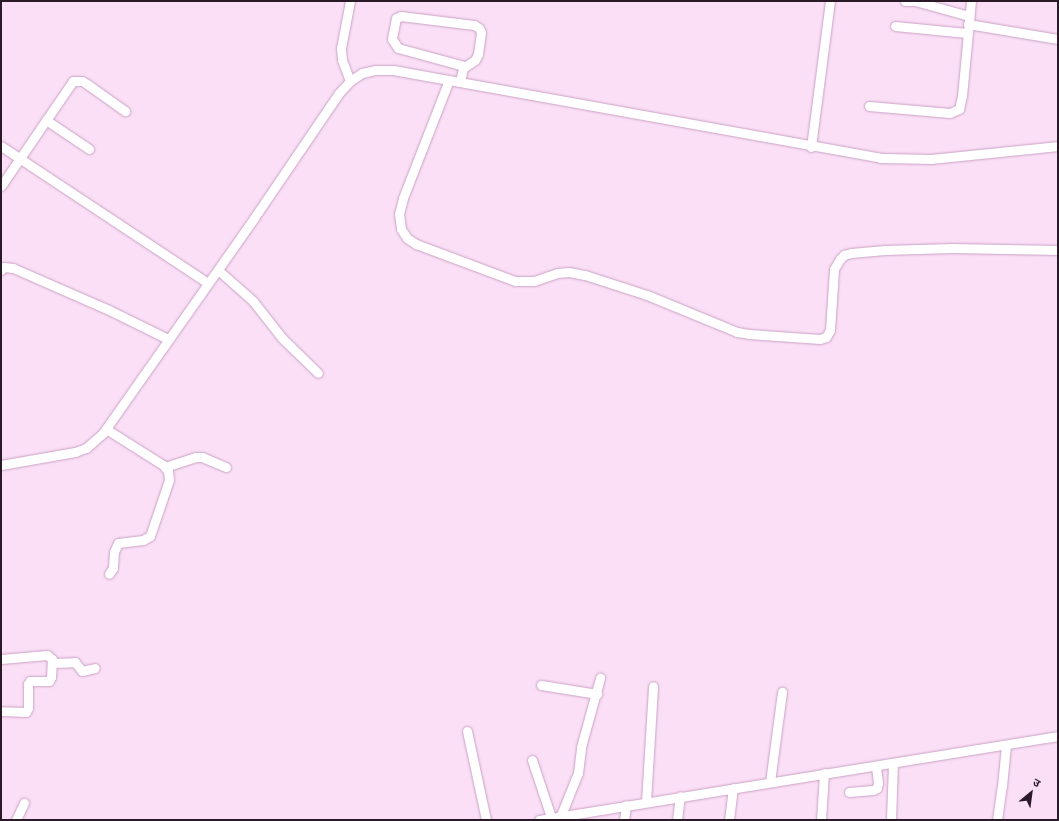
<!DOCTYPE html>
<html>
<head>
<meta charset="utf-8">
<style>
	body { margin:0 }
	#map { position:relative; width:1059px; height:821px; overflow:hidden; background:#fadff6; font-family:"Noto Sans","Noto Sans Devanagari",sans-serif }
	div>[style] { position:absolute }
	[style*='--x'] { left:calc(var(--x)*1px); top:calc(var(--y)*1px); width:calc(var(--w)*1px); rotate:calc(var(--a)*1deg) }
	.roads { filter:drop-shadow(0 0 1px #cba1c4) drop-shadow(0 0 1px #cba1c4) }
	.minor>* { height:9px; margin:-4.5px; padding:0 4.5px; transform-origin:4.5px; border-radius:4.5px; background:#fff }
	span { translate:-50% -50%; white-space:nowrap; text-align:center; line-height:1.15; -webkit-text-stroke:3.5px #fadff6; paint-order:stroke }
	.frame { position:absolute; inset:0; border:2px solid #2a1a28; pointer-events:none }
	.north { position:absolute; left:1011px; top:773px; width:40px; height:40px; -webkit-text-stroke:3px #fadff6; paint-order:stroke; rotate:29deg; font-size:11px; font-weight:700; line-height:16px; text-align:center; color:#2a1a28 }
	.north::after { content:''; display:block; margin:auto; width:14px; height:18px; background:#2a1a28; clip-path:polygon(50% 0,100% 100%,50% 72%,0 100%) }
</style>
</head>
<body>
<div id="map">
	<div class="roads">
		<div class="minor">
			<i style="--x:350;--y:1;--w:48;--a:100.8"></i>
			<i style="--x:341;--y:48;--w:12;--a:85"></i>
			<i style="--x:342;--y:60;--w:22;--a:69"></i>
			<i style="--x:905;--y:1;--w:7;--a:0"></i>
			<i style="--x:915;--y:1;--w:56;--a:15.5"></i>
			<i style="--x:968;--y:24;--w:91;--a:9.5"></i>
			<i style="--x:895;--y:26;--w:72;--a:5.6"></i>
			<i style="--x:449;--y:80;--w:127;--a:111.3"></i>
			<i style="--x:403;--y:198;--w:16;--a:104"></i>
			<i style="--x:399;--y:214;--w:15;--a:82"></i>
			<i style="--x:401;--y:229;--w:11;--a:56"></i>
			<i style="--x:407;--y:238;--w:11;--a:34"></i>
			<i style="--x:416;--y:244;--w:106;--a:20.5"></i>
			<i style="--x:515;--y:281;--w:19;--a:0"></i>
			<i style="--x:534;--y:281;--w:24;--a:-19"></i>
			<i style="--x:557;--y:273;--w:12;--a:-5"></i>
			<i style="--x:569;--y:272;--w:16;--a:11"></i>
			<i style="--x:585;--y:275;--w:65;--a:17.9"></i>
			<i style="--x:647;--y:295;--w:97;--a:22.3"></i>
			<i style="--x:737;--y:332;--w:12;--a:9"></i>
			<i style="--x:749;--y:334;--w:71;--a:4"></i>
			<i style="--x:820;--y:339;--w:6;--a:-18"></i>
			<i style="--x:826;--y:337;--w:8;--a:-60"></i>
			<i style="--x:830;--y:330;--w:61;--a:-86.2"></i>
			<i style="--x:834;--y:269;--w:12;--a:-59"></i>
			<i style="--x:840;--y:259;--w:6;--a:-45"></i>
			<i style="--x:844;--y:255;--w:7;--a:-16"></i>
			<i style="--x:851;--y:253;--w:34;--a:-5"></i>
			<i style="--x:885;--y:250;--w:67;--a:-1.7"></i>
			<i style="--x:952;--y:248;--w:106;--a:1.1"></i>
			<i style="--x:460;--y:82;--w:14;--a:-78"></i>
			<i style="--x:463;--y:68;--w:14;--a:-34"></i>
			<i style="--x:475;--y:60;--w:7;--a:-63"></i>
			<i style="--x:478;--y:54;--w:22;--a:-82"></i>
			<i style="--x:481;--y:32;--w:4;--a:-117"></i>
			<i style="--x:479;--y:28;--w:6;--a:-149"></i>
			<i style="--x:474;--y:25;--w:74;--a:-173"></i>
			<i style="--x:401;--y:16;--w:5;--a:158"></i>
			<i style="--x:396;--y:18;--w:21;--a:101"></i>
			<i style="--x:392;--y:39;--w:11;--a:56"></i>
			<i style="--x:398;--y:48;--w:68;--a:15.3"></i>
			<i style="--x:869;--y:106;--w:81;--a:4.9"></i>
			<i style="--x:950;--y:113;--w:10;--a:-24"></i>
			<i style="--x:959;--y:109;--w:13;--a:-77"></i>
			<i style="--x:962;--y:96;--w:95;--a:-84.6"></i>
			<i style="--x:46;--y:120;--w:52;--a:34"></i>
			<i style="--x:1;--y:146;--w:248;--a:33.5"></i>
			<i style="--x:811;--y:147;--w:147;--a:-82.6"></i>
			<i style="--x:1;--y:186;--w:127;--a:-55.6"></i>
			<i style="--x:73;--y:81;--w:9;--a:0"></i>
			<i style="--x:82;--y:81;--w:6;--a:31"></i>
			<i style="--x:87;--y:84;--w:47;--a:35.4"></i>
			<i style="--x:1;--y:270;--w:4;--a:-45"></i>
			<i style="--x:4;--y:267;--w:9;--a:6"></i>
			<i style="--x:13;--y:268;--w:105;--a:23.6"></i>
			<i style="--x:109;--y:310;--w:66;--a:26.2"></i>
			<i style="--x:218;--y:270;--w:47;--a:41.5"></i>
			<i style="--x:253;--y:301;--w:47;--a:51.9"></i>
			<i style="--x:282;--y:338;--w:50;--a:44.2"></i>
			<i style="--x:106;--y:429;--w:67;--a:32.3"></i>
			<i style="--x:163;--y:465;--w:8;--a:50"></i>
			<i style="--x:168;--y:471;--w:9;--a:84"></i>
			<i style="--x:169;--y:480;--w:59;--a:108.7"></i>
			<i style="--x:150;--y:536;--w:8;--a:150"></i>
			<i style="--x:143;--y:540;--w:25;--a:173"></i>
			<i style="--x:118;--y:543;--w:10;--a:114"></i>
			<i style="--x:114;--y:552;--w:16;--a:94"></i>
			<i style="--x:113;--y:568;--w:7;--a:124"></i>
			<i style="--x:1;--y:465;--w:75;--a:-10"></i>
			<i style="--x:75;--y:452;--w:12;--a:-20"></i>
			<i style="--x:86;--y:448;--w:23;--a:-41"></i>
			<i style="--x:103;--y:433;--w:263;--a:-54.9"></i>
			<i style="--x:254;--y:218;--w:151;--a:-55.8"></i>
			<i style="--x:339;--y:93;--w:16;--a:-47"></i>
			<i style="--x:350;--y:81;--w:14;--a:-34"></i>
			<i style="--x:362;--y:73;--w:13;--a:-13"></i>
			<i style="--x:375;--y:70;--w:18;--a:0"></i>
			<i style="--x:393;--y:70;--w:495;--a:10.2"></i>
			<i style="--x:880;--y:158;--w:51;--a:1.1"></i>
			<i style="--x:931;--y:159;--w:128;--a:-5.8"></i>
			<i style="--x:165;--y:467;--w:32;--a:-18"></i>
			<i style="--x:195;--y:457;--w:7;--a:0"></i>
			<i style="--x:202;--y:457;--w:26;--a:23"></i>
			<i style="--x:1;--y:659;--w:46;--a:-5"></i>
			<i style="--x:47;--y:655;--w:6;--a:39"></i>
			<i style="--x:52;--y:659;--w:18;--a:93"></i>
			<i style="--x:51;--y:677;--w:4;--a:117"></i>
			<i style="--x:49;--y:681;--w:19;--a:180"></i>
			<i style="--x:30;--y:681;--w:4;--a:124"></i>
			<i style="--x:28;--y:684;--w:24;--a:90"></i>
			<i style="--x:28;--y:708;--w:4;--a:117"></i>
			<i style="--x:26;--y:712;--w:25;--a:-178"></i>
			<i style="--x:52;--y:663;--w:23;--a:-2"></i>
			<i style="--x:75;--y:662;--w:11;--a:52"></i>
			<i style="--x:82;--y:671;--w:13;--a:-13"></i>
			<i style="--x:541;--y:685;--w:57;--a:9.1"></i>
			<i style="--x:467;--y:731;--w:91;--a:77.9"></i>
			<i style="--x:532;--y:760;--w:60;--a:71.6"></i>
			<i style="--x:770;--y:782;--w:91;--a:-82.4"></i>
			<i style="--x:849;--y:792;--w:24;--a:-5"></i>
			<i style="--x:873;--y:790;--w:4;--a:-27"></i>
			<i style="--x:877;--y:788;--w:5;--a:-79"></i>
			<i style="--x:878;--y:783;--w:16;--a:-97"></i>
			<i style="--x:646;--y:802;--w:116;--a:-86.5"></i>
			<i style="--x:561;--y:815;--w:45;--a:-68"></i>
			<i style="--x:578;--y:773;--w:26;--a:-83"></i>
			<i style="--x:581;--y:747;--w:72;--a:-74.6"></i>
			<i style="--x:16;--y:820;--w:19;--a:-65"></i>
			<i style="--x:539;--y:820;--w:526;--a:-9.19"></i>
			<i style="--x:624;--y:820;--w:15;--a:-82"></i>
			<i style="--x:677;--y:820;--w:24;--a:-83"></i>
			<i style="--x:729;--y:820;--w:32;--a:-83"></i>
			<i style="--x:821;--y:820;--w:47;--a:-86.3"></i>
			<i style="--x:891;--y:820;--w:56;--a:-88"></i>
			<i style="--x:997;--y:820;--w:34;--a:-82"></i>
			<i style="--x:1002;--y:786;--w:41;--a:-84.4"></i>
		</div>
	</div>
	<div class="frame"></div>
	<div class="north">उ</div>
</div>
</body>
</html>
